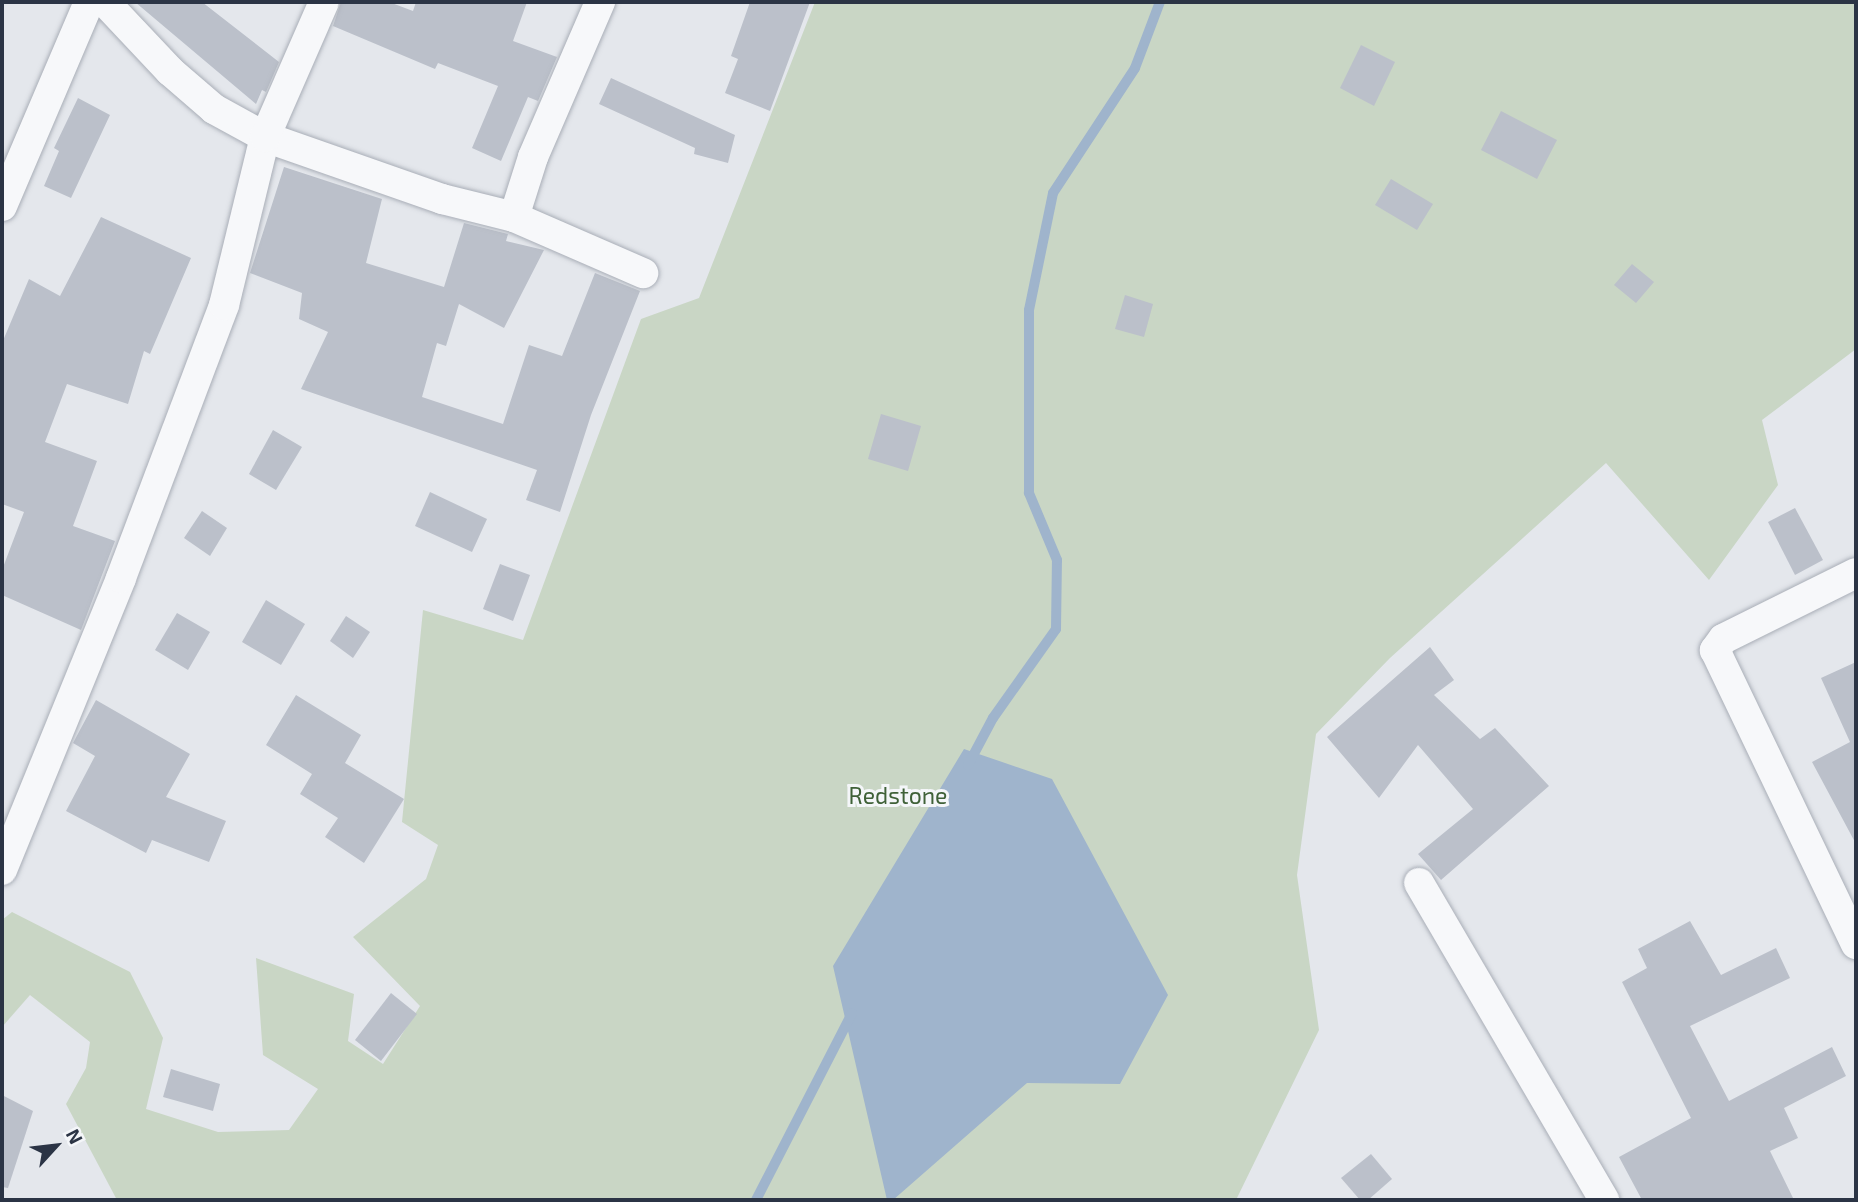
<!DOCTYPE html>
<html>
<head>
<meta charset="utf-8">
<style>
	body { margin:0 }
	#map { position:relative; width:1858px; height:1202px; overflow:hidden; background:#e4e7ec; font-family:"Exo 2",sans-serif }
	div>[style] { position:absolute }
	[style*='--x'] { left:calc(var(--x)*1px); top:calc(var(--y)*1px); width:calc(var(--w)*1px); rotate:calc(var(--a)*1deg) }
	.green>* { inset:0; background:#c9d6c5 }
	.water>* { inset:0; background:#9fb4cc }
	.stream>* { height:10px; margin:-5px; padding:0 5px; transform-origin:5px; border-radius:5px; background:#9fb4cc }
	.building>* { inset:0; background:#bbc0ca }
	.roads { filter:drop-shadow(0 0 2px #a9aeb7) drop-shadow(0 0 2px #a9aeb7) }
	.minor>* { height:30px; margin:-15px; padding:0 15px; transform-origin:15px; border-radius:15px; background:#f7f8fa }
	span { translate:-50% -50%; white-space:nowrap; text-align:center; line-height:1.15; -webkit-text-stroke:6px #f4f6f9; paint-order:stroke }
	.park-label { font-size:23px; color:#3f6138 }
	.frame { position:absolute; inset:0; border:4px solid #2b3445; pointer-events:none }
	.north { position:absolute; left:21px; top:1111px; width:70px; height:70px; -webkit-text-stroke:5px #f4f6f9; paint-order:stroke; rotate:63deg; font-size:19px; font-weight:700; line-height:28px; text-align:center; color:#2b3445 }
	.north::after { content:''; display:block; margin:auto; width:24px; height:32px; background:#2b3445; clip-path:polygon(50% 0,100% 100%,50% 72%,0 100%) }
</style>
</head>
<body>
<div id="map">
	<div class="green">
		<i style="clip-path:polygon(815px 2px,1856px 2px,1856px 349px,1762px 420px,1778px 485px,1709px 580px,1606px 463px,1390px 658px,1316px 734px,1297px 875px,1319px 1030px,1236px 1200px,117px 1200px,66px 1104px,86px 1068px,90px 1042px,30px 995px,2px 1027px,2px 920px,12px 912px,130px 972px,163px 1038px,146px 1109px,218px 1132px,289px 1130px,318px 1089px,263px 1055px,256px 958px,354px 994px,348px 1041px,383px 1064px,420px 1006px,353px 937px,426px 879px,438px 845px,402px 822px,423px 610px,523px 640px,641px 319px,699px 298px)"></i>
	</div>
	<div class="water">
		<i style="clip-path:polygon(964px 749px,1052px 779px,1168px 995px,1120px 1084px,1027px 1083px,893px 1200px,887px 1200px,833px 966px)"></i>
	</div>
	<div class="stream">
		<i style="--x:968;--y:765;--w:53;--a:-62"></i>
		<i style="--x:993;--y:718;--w:109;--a:-54.7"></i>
		<i style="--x:1056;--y:629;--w:69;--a:-89.2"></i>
		<i style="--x:1057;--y:560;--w:73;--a:-112.7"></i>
		<i style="--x:1029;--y:493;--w:183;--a:-90"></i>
		<i style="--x:1029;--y:310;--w:119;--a:-78.4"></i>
		<i style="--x:1053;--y:193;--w:149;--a:-56.7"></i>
		<i style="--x:1135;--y:68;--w:71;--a:-69.3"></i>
		<i style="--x:756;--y:1200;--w:210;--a:-62.8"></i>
	</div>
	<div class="building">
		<i style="clip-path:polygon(135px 2px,202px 2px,279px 62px,266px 92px,262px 90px,256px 104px)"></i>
		<i style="clip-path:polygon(341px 2px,389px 2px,413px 11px,416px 2px,527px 2px,513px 41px,557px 57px,538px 101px,528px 97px,501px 161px,472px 148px,498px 86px,438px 63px,435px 69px,333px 26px)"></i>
		<i style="clip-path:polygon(750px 2px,810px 2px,770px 111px,725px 93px,738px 59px,731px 56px)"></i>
		<i style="clip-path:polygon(1361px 45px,1395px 62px,1374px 106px,1340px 88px)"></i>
		<i style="clip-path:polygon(611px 78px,735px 135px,728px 163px,694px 154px,695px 148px,599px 104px)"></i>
		<i style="clip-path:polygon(78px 98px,110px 115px,71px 198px,44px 186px,59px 151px,54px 148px)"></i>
		<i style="clip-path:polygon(1501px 111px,1557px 140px,1537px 179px,1481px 150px)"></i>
		<i style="clip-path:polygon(284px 167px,382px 199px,366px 263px,444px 287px,464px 223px,508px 234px,506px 241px,544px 250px,504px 328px,459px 304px,446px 346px,437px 343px,422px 397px,503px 424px,529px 345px,562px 356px,595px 273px,640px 291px,591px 415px,560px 512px,526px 500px,537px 470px,301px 389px,328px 332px,299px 319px,302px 293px,250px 273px)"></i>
		<i style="clip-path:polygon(1391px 179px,1433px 204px,1417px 230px,1375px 205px)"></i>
		<i style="clip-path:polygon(101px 217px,191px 258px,150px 354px,144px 351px,128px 404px,67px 384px,45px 442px,97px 461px,73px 526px,115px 541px,81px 630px,2px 595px,2px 570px,24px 512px,2px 504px,2px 343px,29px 279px,60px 296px)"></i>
		<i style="clip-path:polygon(1632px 264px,1654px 282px,1636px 303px,1614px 285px)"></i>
		<i style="clip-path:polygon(1125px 295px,1153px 304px,1144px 337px,1115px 329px)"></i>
		<i style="clip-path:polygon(881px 414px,921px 426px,908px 471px,868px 459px)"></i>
		<i style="clip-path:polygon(273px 430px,302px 447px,276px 490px,249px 474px)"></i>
		<i style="clip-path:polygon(430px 492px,487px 519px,472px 552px,415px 526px)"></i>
		<i style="clip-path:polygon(1795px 508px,1823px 560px,1795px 575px,1768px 522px)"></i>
		<i style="clip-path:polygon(202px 511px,227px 528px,210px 556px,184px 538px)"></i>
		<i style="clip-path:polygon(500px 564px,530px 575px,513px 621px,483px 609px)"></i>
		<i style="clip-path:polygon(266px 600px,305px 624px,281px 665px,242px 642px)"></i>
		<i style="clip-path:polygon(177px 613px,210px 632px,188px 670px,155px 650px)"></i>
		<i style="clip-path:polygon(346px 616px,370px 632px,353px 658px,330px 641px)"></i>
		<i style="clip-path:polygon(1430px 647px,1454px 680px,1434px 695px,1480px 739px,1495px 728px,1549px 786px,1441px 880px,1418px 854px,1473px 809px,1418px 745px,1379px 798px,1327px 737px)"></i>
		<i style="clip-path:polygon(1856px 662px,1856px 844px,1812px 762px,1850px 742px,1821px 678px)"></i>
		<i style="clip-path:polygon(296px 695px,361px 735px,345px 763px,404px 799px,364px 863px,325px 837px,338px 818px,300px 794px,312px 774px,266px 745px)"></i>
		<i style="clip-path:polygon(96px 700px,190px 754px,166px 797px,226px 821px,209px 862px,152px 840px,146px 853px,66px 811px,95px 756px,73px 743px)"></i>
		<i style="clip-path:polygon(1690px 921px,1721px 975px,1776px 948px,1790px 978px,1690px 1026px,1729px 1101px,1832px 1047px,1846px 1076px,1784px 1108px,1798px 1138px,1770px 1151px,1794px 1200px,1642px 1200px,1619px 1157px,1691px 1118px,1622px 982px,1647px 968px,1638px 949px)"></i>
		<i style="clip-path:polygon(391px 993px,417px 1014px,381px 1061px,355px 1040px)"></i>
		<i style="clip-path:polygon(171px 1069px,220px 1084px,213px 1111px,163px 1097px)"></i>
		<i style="clip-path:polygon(2px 1095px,33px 1111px,8px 1188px,2px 1187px)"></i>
		<i style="clip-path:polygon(1371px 1154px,1392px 1179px,1368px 1200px,1360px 1200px,1341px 1178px)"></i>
	</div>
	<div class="roads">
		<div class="minor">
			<i style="--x:105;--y:2;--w:95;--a:46.7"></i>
			<i style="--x:170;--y:71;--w:58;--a:40.8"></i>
			<i style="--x:214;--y:109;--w:58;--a:28.8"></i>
			<i style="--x:265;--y:137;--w:188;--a:19.3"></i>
			<i style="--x:442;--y:199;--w:74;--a:14"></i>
			<i style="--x:514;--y:217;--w:141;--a:23.5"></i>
			<i style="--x:2;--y:206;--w:222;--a:-66.9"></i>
			<i style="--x:514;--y:217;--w:63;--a:-72.4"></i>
			<i style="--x:533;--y:157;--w:169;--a:-66.6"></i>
			<i style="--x:1856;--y:573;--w:148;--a:153.6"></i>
			<i style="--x:1723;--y:639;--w:14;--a:126"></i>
			<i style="--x:1715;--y:650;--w:326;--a:64.4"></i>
			<i style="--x:2;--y:870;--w:315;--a:-67.8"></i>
			<i style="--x:121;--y:578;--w:292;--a:-69.3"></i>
			<i style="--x:224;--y:305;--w:173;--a:-76.3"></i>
			<i style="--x:265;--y:137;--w:147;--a:-66.4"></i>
			<i style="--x:1419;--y:883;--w:367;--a:59.7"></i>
		</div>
	</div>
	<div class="park-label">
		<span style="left:898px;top:795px">Redstone</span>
	</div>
	<div class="frame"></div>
	<div class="north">N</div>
</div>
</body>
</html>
